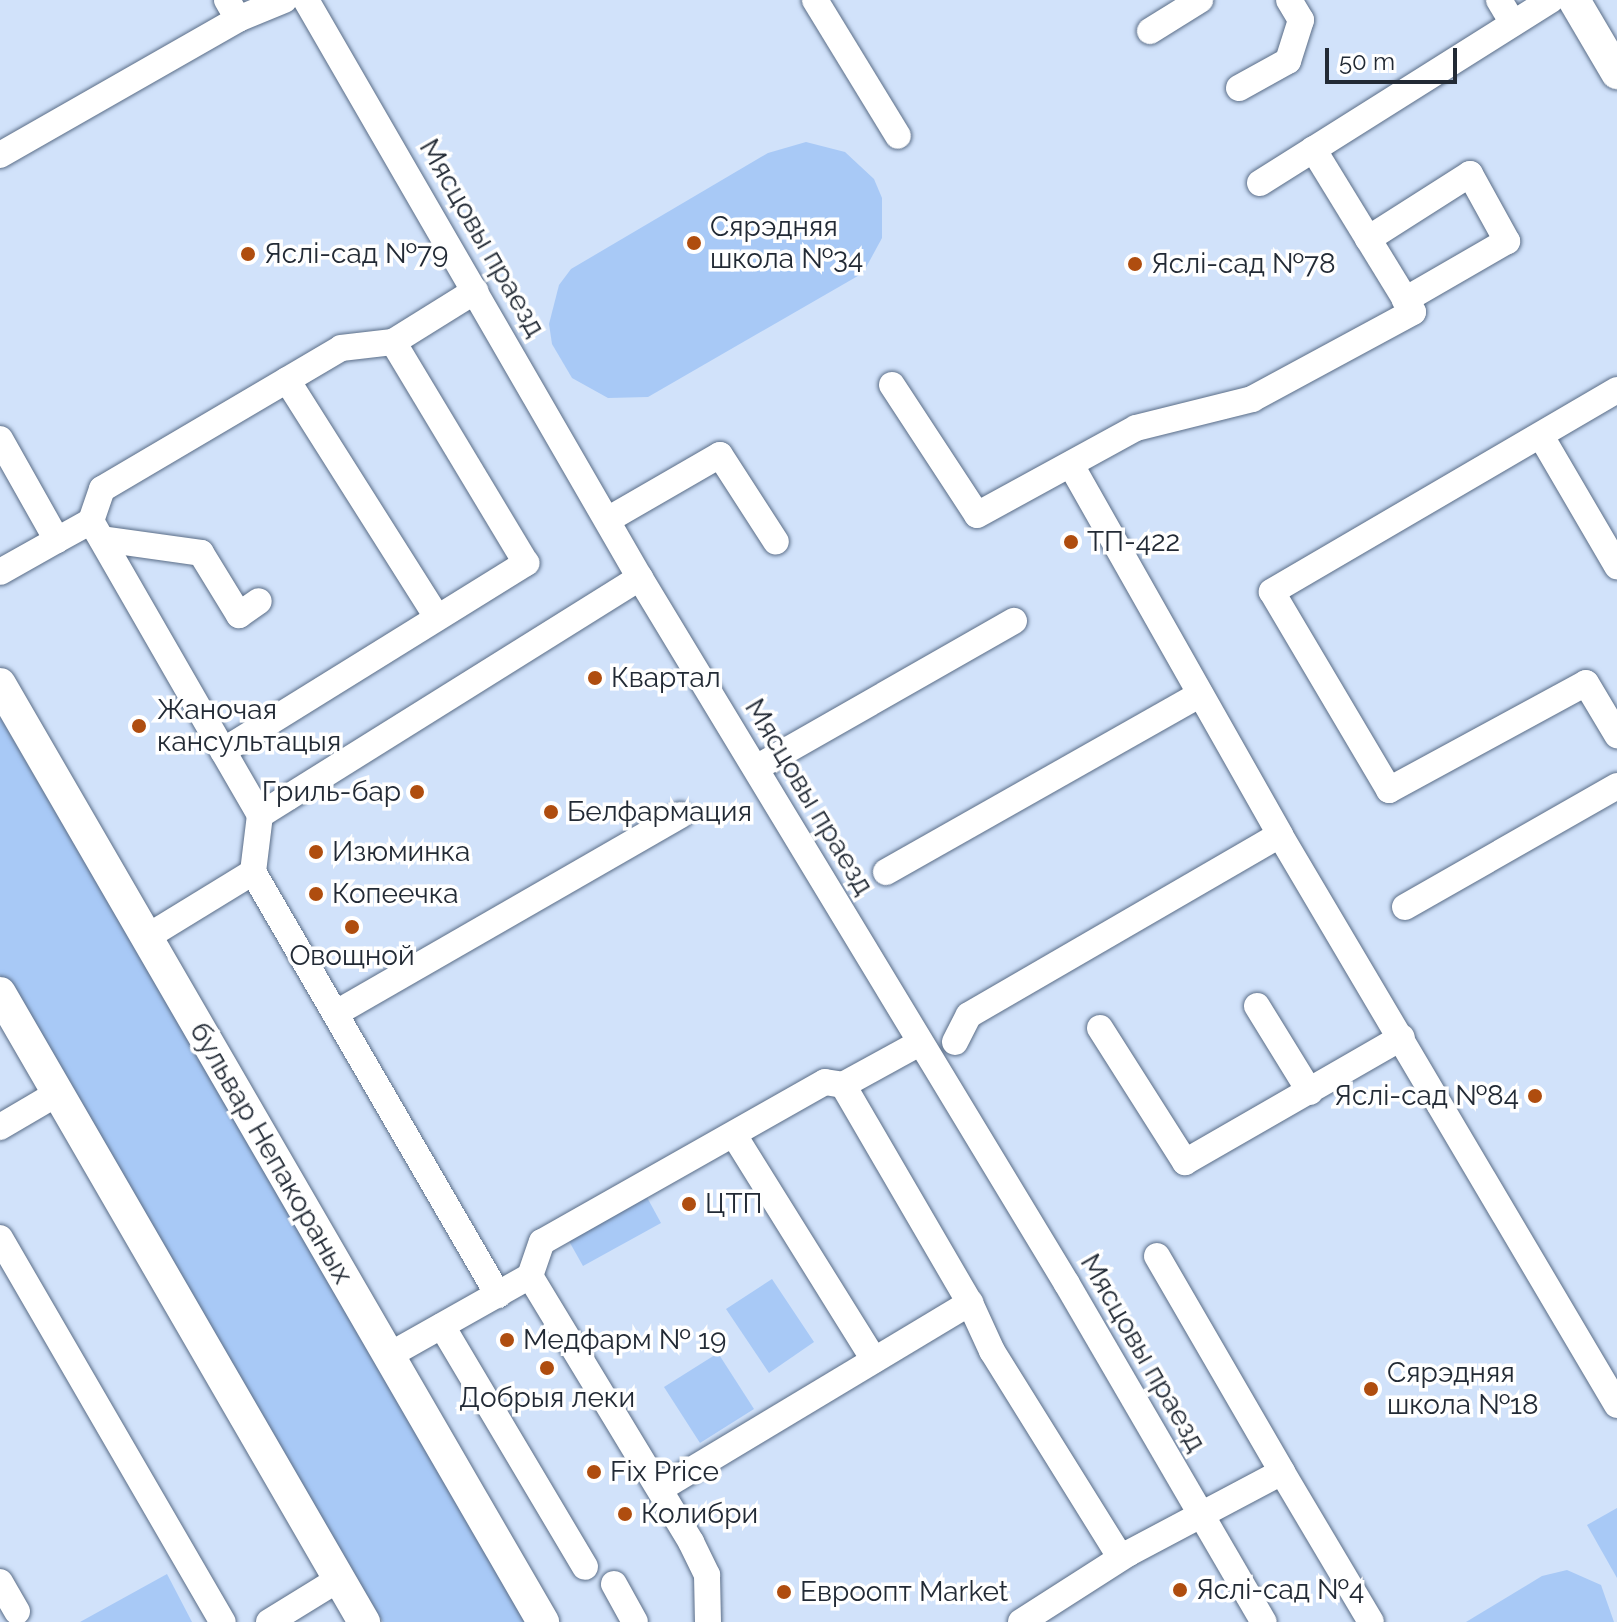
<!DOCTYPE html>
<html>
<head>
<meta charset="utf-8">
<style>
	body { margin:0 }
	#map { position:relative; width:1617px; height:1622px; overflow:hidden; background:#d1e2fa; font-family:Raleway,sans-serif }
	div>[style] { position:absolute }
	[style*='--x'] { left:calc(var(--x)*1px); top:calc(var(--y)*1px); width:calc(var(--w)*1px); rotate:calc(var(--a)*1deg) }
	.green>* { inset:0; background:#a8c9f6 }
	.roads { filter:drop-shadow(0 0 2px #5a6d87) drop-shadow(0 0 2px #5a6d87) }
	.minor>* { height:26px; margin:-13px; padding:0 13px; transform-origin:13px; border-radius:13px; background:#fff }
	.major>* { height:32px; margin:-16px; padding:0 16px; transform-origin:16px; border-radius:16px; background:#fff }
	.dots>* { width:22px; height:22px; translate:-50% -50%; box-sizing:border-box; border:4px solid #fff; border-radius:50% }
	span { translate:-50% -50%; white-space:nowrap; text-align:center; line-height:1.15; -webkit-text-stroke:7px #fff; paint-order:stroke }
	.poi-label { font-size:28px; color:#222a35 }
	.left { translate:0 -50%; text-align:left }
	.right { translate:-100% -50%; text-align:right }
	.street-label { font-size:28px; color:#222a35 }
	.scale { position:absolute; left:1325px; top:48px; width:132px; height:36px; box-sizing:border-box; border:4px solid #222a35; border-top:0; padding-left:10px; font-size:24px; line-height:28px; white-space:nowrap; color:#222a35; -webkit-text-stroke:6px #fff; paint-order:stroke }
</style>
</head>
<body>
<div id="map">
	<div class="green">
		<i style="clip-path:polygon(806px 142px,845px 152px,874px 179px,882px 198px,882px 238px,863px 273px,648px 397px,608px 398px,572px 378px,552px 344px,549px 324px,559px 285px,571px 269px,768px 153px)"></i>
		<i style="clip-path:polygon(0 717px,528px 1622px,383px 1622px,59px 1079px,0 975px)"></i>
		<i style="clip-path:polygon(643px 1190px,661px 1223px,583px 1266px,565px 1234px)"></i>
		<i style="clip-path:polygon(772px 1279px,814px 1342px,769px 1373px,726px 1309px)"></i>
		<i style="clip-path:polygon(718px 1353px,754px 1409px,700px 1443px,664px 1387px)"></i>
		<i style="clip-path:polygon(1617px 1508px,1617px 1578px,1587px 1525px)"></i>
		<i style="clip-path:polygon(1567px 1570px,1601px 1585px,1614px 1622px,1466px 1622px,1542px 1576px)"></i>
		<i style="clip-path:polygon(167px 1574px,192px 1622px,80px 1622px)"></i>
	</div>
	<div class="roads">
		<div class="minor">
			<i style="--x:227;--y:0;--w:22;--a:60"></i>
			<i style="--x:238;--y:19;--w:50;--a:-22.4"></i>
			<i style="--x:306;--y:0;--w:668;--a:59.98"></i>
			<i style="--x:640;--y:578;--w:825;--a:58.83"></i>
			<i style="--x:1067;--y:1284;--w:391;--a:59.8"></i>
			<i style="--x:815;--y:0;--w:159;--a:58.6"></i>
			<i style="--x:1499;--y:0;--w:27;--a:59"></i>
			<i style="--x:1150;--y:31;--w:59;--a:-31.8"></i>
			<i style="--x:1239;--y:88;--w:56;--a:-28.9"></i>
			<i style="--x:1288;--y:61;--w:43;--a:-72.4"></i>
			<i style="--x:1301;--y:20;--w:23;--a:-121"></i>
			<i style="--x:0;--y:155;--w:274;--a:-29.7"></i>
			<i style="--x:1260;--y:183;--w:344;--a:-32.2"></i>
			<i style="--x:1368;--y:239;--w:121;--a:-32.5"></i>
			<i style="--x:1470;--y:174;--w:77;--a:61.1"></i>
			<i style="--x:1507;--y:241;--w:118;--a:150"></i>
			<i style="--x:287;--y:380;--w:280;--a:57.7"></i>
			<i style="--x:892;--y:385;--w:155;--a:56.8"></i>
			<i style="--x:977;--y:515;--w:181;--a:-28.7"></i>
			<i style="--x:1136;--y:428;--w:120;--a:-14"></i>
			<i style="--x:1252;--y:399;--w:183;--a:-28.4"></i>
			<i style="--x:1413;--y:312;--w:191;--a:-121.5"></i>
			<i style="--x:1617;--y:390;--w:400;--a:149.7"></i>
			<i style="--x:1272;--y:592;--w:230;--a:59.4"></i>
			<i style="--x:1389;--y:790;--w:224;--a:-28.5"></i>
			<i style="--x:1586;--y:683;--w:61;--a:59.2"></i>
			<i style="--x:1541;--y:436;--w:151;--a:59.7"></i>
			<i style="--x:0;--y:439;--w:116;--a:60.6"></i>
			<i style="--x:57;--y:540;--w:65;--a:150.7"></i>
			<i style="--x:1071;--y:465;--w:425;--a:60.5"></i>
			<i style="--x:1280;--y:835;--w:662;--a:59.41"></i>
			<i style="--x:609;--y:519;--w:128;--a:-30"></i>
			<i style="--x:720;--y:455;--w:103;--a:57.2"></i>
			<i style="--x:91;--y:521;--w:34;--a:-71"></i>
			<i style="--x:102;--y:489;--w:277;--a:-30.5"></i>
			<i style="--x:341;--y:348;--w:52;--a:-6.6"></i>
			<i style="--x:393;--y:342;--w:97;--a:-31.9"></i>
			<i style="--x:102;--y:539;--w:100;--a:8"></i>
			<i style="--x:201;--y:553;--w:73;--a:58.5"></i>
			<i style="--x:239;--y:615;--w:24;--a:-35"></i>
			<i style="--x:57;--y:540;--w:39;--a:-29"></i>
			<i style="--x:91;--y:521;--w:265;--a:60.1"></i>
			<i style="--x:756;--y:768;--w:297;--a:-29.7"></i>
			<i style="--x:260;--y:815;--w:74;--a:-120"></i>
			<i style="--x:223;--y:751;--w:357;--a:-31.8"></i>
			<i style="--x:526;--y:563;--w:258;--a:-121"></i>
			<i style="--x:253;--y:872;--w:57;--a:-83"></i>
			<i style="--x:260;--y:815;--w:448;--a:-32"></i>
			<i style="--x:886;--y:872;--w:361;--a:-29.5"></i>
			<i style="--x:1405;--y:907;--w:244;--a:-29.7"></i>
			<i style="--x:147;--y:937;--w:124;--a:-31.5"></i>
			<i style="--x:253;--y:872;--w:489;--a:59.9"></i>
			<i style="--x:1257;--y:1006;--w:101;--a:58.4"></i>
			<i style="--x:338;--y:1012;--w:395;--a:-29.9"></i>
			<i style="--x:1100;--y:1028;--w:159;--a:57.6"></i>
			<i style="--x:1185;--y:1162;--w:250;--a:-29.9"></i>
			<i style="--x:955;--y:1042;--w:30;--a:-63"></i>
			<i style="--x:969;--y:1015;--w:359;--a:-30.1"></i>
			<i style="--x:843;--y:1085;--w:252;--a:59.8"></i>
			<i style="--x:970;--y:1303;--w:53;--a:65.4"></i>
			<i style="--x:992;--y:1351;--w:243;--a:58.1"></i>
			<i style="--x:1120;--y:1557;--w:10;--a:-24"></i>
			<i style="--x:0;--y:1127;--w:67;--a:-30.4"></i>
			<i style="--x:734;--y:1135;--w:265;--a:58.1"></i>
			<i style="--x:0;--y:1238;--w:444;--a:59.9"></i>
			<i style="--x:1157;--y:1256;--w:250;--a:59.9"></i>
			<i style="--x:530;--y:1276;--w:311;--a:58.8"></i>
			<i style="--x:691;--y:1542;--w:37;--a:64"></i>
			<i style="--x:707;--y:1575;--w:47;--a:88.8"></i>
			<i style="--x:442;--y:1326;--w:280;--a:59.3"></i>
			<i style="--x:388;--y:1356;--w:163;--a:-29.4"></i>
			<i style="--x:530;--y:1276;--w:36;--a:-71"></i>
			<i style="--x:542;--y:1242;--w:325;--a:-29.5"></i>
			<i style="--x:825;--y:1082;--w:18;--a:9"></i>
			<i style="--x:843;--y:1085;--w:85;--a:-28.7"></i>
			<i style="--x:660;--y:1489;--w:362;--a:-31"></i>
			<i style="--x:0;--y:1582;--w:34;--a:60"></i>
			<i style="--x:614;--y:1584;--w:43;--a:61.1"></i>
			<i style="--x:269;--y:1622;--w:82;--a:-31.6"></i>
			<i style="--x:1021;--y:1622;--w:128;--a:-32.6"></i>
			<i style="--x:1129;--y:1553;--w:173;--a:-27.9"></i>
			<i style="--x:1282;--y:1472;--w:174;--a:59.3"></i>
		</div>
		<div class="major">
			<i style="--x:1574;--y:0;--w:85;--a:59.5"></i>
			<i style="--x:0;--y:684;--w:1084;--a:59.93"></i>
			<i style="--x:0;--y:993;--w:727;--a:59.94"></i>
		</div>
	</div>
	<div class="dots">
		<i style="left:694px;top:243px;background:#af4d0f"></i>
		<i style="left:248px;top:254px;background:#af4d0f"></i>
		<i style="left:1135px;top:264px;background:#af4d0f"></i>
		<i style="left:1071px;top:542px;background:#af4d0f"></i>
		<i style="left:595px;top:678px;background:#af4d0f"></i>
		<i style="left:139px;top:726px;background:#af4d0f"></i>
		<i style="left:417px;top:792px;background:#af4d0f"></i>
		<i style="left:551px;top:812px;background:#af4d0f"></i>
		<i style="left:316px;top:852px;background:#af4d0f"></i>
		<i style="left:316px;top:894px;background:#af4d0f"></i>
		<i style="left:352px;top:927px;background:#af4d0f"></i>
		<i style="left:1535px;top:1096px;background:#af4d0f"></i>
		<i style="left:689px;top:1204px;background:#af4d0f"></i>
		<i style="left:507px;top:1340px;background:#af4d0f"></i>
		<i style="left:547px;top:1368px;background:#af4d0f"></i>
		<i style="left:1371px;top:1389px;background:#af4d0f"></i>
		<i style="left:594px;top:1472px;background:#af4d0f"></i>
		<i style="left:625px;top:1514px;background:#af4d0f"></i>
		<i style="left:1180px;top:1590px;background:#af4d0f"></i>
		<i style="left:784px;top:1592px;background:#af4d0f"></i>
	</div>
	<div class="poi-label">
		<span class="left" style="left:710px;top:243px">Сярэдняя<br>школа №34</span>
		<span class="left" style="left:264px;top:254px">Яслі-сад №79</span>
		<span class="left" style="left:1151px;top:264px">Яслі-сад №78</span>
		<span class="left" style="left:1087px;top:542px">ТП-422</span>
		<span class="left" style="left:611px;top:678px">Квартал</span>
		<span class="left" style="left:157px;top:726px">Жаночая<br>кансультацыя</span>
		<span class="right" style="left:401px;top:792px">Гриль-бар</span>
		<span class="left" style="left:567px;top:812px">Белфармация</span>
		<span class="left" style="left:332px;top:852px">Изюминка</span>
		<span class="left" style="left:332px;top:894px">Копеечка</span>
		<span style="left:352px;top:956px">Овощной</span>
		<span class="right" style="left:1519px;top:1096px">Яслі-сад №84</span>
		<span class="left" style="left:705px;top:1204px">ЦТП</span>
		<span class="left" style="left:523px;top:1340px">Медфарм № 19</span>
		<span class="left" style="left:1387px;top:1389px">Сярэдняя<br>школа №18</span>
		<span style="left:547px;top:1398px">Добрыя леки</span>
		<span class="left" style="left:610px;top:1472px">Fix Price</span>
		<span class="left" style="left:641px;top:1514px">Колибри</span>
		<span class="left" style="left:1196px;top:1590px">Яслі-сад №4</span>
		<span class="left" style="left:800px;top:1592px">Евроопт Market</span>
	</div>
	<div class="street-label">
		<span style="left:482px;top:238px;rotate:60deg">Мясцовы праезд</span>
		<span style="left:809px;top:797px;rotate:59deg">Мясцовы праезд</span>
		<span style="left:271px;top:1153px;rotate:60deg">бульвар Непакораных</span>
		<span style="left:1143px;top:1353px;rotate:60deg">Мясцовы праезд</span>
	</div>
	<div class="scale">50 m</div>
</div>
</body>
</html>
